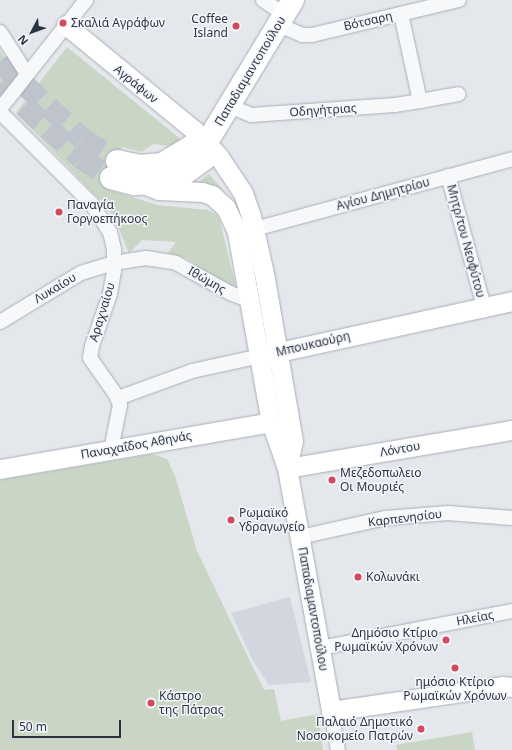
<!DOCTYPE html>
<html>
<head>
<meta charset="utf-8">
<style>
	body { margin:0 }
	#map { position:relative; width:512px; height:750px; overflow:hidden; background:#e4e7ec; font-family:"Noto Sans",sans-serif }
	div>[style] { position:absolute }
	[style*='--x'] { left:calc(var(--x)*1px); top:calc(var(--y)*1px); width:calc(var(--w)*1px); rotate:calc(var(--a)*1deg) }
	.built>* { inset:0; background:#d2d6de }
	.green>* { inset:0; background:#c9d6c5 }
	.primary-tunnel>* { height:22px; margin-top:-11px; transform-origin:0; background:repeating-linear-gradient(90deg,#bfc3cb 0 22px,transparent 0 33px) }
	.roads { filter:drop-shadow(0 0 1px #a9aeb7) drop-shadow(0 0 1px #a9aeb7) }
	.street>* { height:14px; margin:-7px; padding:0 7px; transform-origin:7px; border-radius:7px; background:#f7f8fa }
	.secondary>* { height:19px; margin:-9.5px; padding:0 9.5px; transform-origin:9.5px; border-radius:9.5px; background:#fff }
	.primary>* { height:22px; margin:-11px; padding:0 11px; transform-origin:11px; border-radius:11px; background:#fff }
	.dots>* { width:11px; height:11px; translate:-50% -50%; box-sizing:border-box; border:2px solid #f4f6f9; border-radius:50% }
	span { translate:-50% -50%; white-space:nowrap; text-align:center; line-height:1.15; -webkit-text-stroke:3px #f4f6f9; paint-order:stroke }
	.poi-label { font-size:12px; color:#2b3445 }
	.right { translate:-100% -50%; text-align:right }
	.left { translate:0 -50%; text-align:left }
	.street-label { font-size:12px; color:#2b3445 }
	.north { position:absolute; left:12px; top:12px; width:40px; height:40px; -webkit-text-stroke:3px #f4f6f9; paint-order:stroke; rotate:229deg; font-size:11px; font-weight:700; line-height:16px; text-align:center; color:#2b3445 }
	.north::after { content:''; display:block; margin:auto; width:14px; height:18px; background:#2b3445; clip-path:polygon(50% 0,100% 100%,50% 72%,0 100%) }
	.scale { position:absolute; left:12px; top:720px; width:109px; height:18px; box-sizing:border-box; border:2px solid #2b3445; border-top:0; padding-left:5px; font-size:12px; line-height:14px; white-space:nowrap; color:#2b3445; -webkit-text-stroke:3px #f4f6f9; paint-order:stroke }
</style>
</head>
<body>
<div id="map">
	<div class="built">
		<i style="clip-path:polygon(290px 597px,311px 682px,269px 685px,252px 659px,231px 613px)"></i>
	</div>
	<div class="green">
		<i style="clip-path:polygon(67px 47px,183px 141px,178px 145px,170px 146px,153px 144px,142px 152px,122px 147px,107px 189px,157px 205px,208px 210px,217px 215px,220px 221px,236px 287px,211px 275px,188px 259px,168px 253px,176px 242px,142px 240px,129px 253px,117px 224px,107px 207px,16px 113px)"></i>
		<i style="clip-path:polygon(0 49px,12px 73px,12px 80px,0 93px)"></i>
		<i style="clip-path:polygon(209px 174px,223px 190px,200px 181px)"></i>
		<i style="clip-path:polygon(153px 454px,167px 459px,175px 476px,197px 551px,264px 690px,274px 689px,281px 721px,318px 714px,323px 750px,0 750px,0 480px)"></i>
		<i style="clip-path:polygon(472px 732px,475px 750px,397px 750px,396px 745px)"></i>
	</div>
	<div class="primary-tunnel">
		<i style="--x:0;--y:62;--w:113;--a:42.9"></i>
		<i style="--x:83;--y:139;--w:40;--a:32.9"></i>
		<i style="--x:0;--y:84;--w:110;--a:42.4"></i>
		<i style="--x:81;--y:158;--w:36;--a:34"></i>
	</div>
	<div class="roads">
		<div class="street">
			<i style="--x:263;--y:0;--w:27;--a:34"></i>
			<i style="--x:401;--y:14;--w:89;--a:77.7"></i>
			<i style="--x:420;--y:101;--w:39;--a:-10"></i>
			<i style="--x:279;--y:25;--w:25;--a:23"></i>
			<i style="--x:302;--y:35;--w:10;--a:0"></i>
			<i style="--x:312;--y:35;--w:151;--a:-13.4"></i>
			<i style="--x:0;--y:32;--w:50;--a:57.3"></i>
			<i style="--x:229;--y:106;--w:24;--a:22"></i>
			<i style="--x:251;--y:115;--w:144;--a:-4"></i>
			<i style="--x:395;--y:105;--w:25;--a:-9"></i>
			<i style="--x:0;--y:109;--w:139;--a:-51.7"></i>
			<i style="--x:0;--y:112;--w:129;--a:45"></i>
			<i style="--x:91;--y:203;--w:35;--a:57"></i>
			<i style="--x:110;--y:232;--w:17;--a:77"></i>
			<i style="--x:114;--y:249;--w:22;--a:90"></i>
			<i style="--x:114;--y:271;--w:23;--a:100"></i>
			<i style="--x:110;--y:294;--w:55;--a:109.1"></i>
			<i style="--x:92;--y:346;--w:12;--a:99"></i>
			<i style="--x:90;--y:358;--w:45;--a:54.9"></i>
			<i style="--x:116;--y:395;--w:11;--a:68"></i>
			<i style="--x:120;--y:405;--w:46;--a:101.3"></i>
			<i style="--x:448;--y:176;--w:136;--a:74.6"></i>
			<i style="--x:255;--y:229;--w:266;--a:-15.2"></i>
			<i style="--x:0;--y:322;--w:95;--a:-31.2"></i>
			<i style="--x:81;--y:273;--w:34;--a:-17"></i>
			<i style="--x:114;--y:263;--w:32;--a:-9"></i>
			<i style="--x:146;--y:258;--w:30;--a:9"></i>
			<i style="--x:176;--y:263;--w:62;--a:29.1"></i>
			<i style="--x:230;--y:293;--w:22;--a:21"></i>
			<i style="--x:118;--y:398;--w:79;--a:-20"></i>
			<i style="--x:192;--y:371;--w:71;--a:-12.3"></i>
			<i style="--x:300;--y:537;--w:88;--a:-12.5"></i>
			<i style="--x:386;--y:518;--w:62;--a:-4.6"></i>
			<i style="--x:448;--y:513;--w:64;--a:4.5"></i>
			<i style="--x:320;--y:648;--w:196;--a:-10.9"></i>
			<i style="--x:331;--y:711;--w:40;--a:80"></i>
		</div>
		<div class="secondary">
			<i style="--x:66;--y:25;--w:167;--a:39.4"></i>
			<i style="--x:195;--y:131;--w:35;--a:47"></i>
			<i style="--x:219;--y:157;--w:43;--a:56.3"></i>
			<i style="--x:243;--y:193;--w:24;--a:71"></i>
			<i style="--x:251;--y:216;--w:58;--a:77.2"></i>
			<i style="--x:264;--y:273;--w:170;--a:80.2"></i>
			<i style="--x:293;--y:441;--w:28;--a:103"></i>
			<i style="--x:146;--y:185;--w:14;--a:21"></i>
			<i style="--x:159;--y:190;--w:43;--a:2.7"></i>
			<i style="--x:202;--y:192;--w:10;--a:17"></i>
			<i style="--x:212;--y:195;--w:19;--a:43"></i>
			<i style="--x:226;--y:208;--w:26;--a:65"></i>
			<i style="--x:237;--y:232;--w:193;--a:79.9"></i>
			<i style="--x:271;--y:422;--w:49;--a:70.8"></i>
			<i style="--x:287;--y:468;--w:247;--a:79.7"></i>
			<i style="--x:331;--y:711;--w:173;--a:-8.3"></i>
			<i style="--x:502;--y:686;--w:10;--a:6"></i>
			<i style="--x:265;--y:355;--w:253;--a:-12.3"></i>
			<i style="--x:287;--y:468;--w:228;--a:-9.6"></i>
			<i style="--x:0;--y:469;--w:275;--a:-9.8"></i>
		</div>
		<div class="primary">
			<i style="--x:117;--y:161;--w:24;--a:12"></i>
			<i style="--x:140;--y:166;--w:22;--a:-5"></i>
			<i style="--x:162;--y:164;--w:35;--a:-31"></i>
			<i style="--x:192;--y:146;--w:16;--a:-15"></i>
			<i style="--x:111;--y:178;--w:24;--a:15"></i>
			<i style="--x:134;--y:184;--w:25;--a:-2"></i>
			<i style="--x:159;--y:183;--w:27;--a:-20"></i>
			<i style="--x:184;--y:174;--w:26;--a:-36"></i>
			<i style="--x:205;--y:159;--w:17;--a:-83"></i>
			<i style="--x:207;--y:142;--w:166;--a:-58.8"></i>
		</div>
	</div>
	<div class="dots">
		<i style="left:63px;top:23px;background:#d1495b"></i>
		<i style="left:236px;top:26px;background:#d1495b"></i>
		<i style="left:59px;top:212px;background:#d1495b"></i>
		<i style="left:332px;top:480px;background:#d1495b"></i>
		<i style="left:231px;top:520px;background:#d1495b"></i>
		<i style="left:358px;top:577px;background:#d1495b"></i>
		<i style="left:446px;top:640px;background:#d1495b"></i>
		<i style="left:455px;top:668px;background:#d1495b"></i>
		<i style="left:151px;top:703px;background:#d1495b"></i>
		<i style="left:421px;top:729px;background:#d1495b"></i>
	</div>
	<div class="poi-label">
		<span class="right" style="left:228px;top:26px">Coffee<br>Island</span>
		<span class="left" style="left:71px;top:23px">Σκαλιά Αγράφων</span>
		<span class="left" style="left:67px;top:212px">Παναγία<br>Γοργοεπήκοος</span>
		<span class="left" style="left:340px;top:480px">Μεζεδοπωλειο<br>Οι Μουριές</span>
		<span class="left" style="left:239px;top:520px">Ρωμαϊκό<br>Υδραγωγείο</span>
		<span class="left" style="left:366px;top:577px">Κολωνάκι</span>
		<span class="right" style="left:438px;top:640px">Δημόσιο Κτίριο<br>Ρωμαϊκών Χρόνων</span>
		<span style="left:455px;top:689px">ημόσιο Κτίριο<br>Ρωμαϊκών Χρόνων</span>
		<span class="left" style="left:159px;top:703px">Κάστρο<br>της Πάτρας</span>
		<span class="right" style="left:413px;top:729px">Παλαιό Δημοτικό<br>Νοσοκομείο Πατρών</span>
	</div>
	<div class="street-label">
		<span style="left:368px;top:21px;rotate:-13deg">Βότσαρη</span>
		<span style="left:250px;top:71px;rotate:-59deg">Παπαδιαμαντοπούλου</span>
		<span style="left:136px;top:84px;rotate:39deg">Αγράφων</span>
		<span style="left:323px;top:110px;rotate:-4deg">Οδηγήτριας</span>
		<span style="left:383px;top:194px;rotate:-15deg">Αγίου Δημητρίου</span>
		<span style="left:466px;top:241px;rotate:75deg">Μητρ/του Νεοφύτου</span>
		<span style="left:207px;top:280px;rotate:30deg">Ιθώμης</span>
		<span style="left:55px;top:288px;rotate:-31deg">Λυκαίου</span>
		<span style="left:102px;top:312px;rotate:-73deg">Αραχναίου</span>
		<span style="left:313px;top:344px;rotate:-13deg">Μπουκαούρη</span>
		<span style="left:136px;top:445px;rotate:-10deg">Παναχαΐδος Αθηνάς</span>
		<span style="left:400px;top:449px;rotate:-10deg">Λόντου</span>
		<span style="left:405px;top:518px;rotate:-7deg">Καρπενησίου</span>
		<span style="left:313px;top:609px;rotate:80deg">Παπαδιαμαντοπούλου</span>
		<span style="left:475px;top:618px;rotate:-11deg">Ηλείας</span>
	</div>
	<div class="north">N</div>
	<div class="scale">50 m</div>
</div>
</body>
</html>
